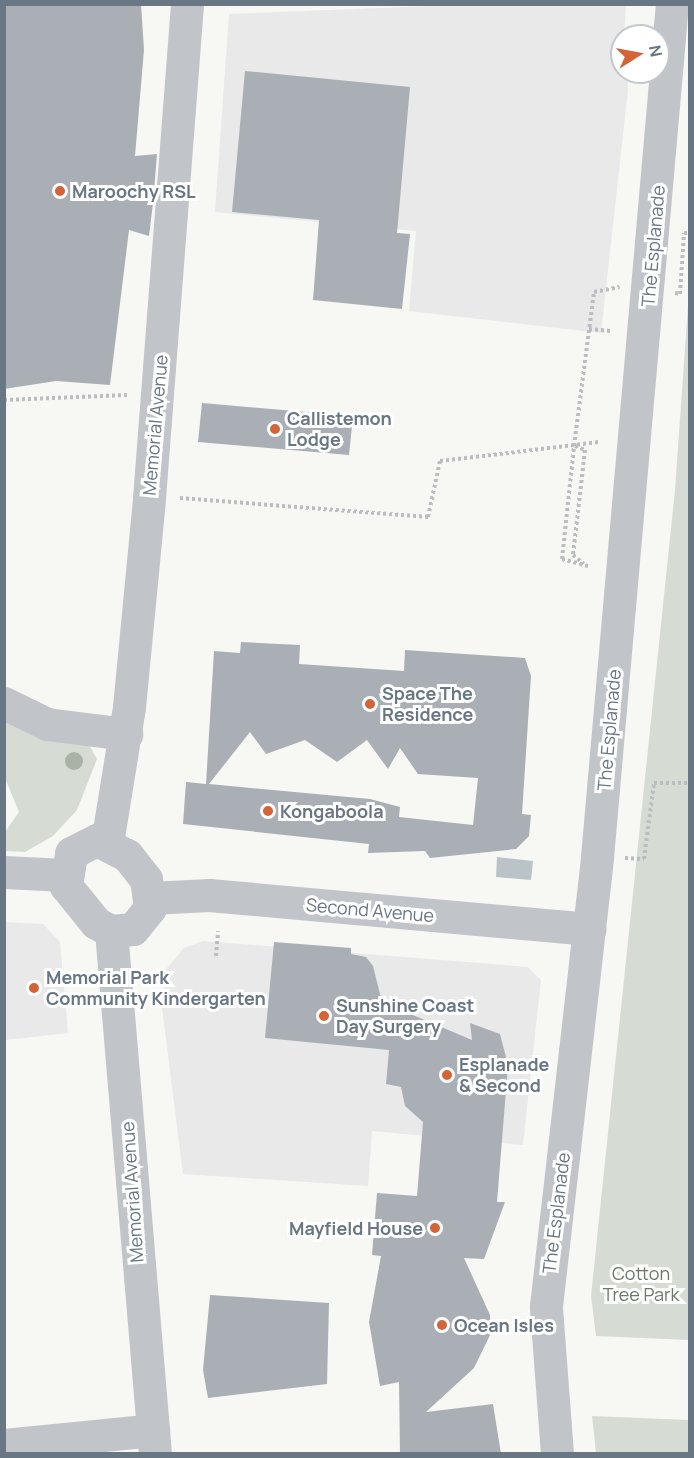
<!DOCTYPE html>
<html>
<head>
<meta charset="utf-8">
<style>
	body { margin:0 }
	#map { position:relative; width:694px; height:1458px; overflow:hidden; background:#f7f7f4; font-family:Manrope,sans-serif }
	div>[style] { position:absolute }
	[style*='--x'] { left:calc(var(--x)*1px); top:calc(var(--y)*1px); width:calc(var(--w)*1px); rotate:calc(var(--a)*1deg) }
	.built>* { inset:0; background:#e8e9e8 }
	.green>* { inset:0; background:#d6dcd4 }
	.water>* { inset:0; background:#bac3c8 }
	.building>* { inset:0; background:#a9afb5 }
	.path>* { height:4px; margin-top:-2px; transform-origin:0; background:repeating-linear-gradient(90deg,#bbbdc0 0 3px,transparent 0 6px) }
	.minor>* { height:33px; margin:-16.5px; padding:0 16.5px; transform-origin:16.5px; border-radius:16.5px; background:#c1c4c8 }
	.trees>* { width:18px; height:18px; margin:-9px; border-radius:50%; background:#a9b2a6 }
	.dots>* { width:16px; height:16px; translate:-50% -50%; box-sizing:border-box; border:3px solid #fff; border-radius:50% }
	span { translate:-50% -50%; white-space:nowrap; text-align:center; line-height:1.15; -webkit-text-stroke:6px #fff; paint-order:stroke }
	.poi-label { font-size:18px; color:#697683; font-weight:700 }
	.left { translate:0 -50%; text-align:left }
	.right { translate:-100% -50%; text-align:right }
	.street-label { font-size:18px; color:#697683 }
	.park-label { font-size:18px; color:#6a7a67 }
	.frame { position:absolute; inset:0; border:6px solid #697683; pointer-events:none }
	.north { position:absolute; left:610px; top:24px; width:60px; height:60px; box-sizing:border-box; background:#fff; border:2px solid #c3c8cd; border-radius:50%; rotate:79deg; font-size:16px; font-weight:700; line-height:24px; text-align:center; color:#697683 }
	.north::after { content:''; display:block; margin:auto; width:21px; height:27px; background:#d46338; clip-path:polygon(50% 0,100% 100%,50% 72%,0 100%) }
</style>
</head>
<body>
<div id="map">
	<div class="built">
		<i style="clip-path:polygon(454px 5px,626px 5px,622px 72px,627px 72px,628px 89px,601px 333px,409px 311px,416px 231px,215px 212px,229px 14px)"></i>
		<i style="clip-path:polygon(4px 922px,43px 924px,60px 942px,68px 1033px,5px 1040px)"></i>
		<i style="clip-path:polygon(203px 941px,528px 967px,541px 980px,523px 1145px,372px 1131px,368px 1186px,183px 1174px,162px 1007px,166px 969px,184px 948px)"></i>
	</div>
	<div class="green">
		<i style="clip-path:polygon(689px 291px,689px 1340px,596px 1336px,591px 1296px,675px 490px)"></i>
		<i style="clip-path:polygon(5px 718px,88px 743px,97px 759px,77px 810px,53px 836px,25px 852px,5px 851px,5px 832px,19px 812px,5px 778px)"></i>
		<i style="clip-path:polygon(592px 1416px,689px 1420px,689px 1453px,596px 1453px)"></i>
	</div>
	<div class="water">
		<i style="clip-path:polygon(497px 857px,533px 861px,531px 880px,496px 877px)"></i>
	</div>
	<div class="building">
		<i style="clip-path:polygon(4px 4px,141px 4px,144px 50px,135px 156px,157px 154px,153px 203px,149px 236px,129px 230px,110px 385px,56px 381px,4px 389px)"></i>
		<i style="clip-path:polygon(245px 71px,410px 87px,397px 233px,410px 234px,402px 309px,313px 300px,319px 220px,232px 212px)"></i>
		<i style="clip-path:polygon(202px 403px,353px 416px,349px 455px,198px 442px)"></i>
		<i style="clip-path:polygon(evenodd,241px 642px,300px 645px,299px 664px,404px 671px,405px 650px,525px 658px,531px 676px,522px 814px,531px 815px,529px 836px,516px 849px,430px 858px,425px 851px,368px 853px,369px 844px,183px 824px,186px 782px,206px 784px,214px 651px,240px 653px,241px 642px,250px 732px,266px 754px,305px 740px,337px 762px,367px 740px,388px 769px,400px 748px,418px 774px,478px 778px,473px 825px,399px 817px,400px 807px,370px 799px,209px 784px,250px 732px)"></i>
		<i style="clip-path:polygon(274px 942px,351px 948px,351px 954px,366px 957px,373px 966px,382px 1002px,472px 1040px,470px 1023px,500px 1034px,508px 1065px,497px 1202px,505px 1202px,484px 1259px,464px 1258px,490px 1315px,491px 1333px,474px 1368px,426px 1412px,493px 1404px,501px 1454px,400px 1454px,399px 1382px,380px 1386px,369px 1322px,381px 1256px,372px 1255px,377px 1193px,417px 1196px,423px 1122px,405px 1106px,401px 1087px,386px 1084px,389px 1050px,265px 1038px)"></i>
		<i style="clip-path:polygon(210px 1295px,329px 1303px,327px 1384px,208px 1398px,203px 1370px)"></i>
	</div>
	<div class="path">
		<i style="--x:675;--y:293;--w:5;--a:11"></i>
		<i style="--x:680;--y:294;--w:61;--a:-86.2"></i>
		<i style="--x:684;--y:233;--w:6;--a:0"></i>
		<i style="--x:589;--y:329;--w:22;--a:5"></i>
		<i style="--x:4;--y:400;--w:123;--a:-2.3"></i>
		<i style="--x:575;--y:446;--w:11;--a:22"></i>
		<i style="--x:585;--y:450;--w:106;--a:96.5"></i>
		<i style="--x:573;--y:555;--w:14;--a:39"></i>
		<i style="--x:180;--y:498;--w:249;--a:4.4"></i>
		<i style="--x:428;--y:517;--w:57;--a:-77.9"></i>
		<i style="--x:440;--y:461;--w:160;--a:-6.8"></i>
		<i style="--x:588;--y:566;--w:27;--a:-165"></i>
		<i style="--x:562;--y:559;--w:114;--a:-83.9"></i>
		<i style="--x:574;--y:446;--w:155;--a:-82.6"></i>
		<i style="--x:594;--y:292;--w:26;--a:-11"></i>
		<i style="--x:625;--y:858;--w:19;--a:3"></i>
		<i style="--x:644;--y:859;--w:77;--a:-82.5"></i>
		<i style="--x:654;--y:783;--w:36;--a:0"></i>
		<i style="--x:216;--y:956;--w:25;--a:-85"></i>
	</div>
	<div class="minor">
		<i style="--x:4;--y:703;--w:48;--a:26"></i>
		<i style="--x:47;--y:724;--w:80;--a:7.2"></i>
		<i style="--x:97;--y:840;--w:34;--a:27"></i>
		<i style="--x:127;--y:855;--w:31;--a:52"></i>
		<i style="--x:146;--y:879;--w:29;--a:82"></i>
		<i style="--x:150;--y:908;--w:27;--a:129"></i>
		<i style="--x:133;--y:929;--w:22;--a:175"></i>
		<i style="--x:111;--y:931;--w:17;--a:-152"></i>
		<i style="--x:96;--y:923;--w:48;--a:-129"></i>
		<i style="--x:66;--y:886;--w:33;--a:-81"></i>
		<i style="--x:71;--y:853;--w:29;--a:-27"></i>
		<i style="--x:107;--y:843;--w:138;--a:-80.8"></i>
		<i style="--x:129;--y:707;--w:210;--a:-84.5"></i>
		<i style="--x:149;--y:498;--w:495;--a:-85.6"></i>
		<i style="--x:4;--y:872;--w:61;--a:2.8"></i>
		<i style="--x:150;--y:898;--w:59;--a:-2.9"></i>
		<i style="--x:209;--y:895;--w:382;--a:5.1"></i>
		<i style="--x:111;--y:931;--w:525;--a:85.19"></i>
		<i style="--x:4;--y:1445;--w:150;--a:-5.7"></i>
		<i style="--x:557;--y:1454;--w:148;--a:-94.3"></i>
		<i style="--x:546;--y:1306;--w:452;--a:-83.5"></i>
		<i style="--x:597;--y:857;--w:856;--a:-84.98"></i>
	</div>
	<div class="trees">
		<i style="left:74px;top:761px"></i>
	</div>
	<div class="dots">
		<i style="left:60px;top:191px;background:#d46338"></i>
		<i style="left:275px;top:429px;background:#d46338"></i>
		<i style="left:370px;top:704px;background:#d46338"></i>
		<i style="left:268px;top:811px;background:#d46338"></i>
		<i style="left:34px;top:988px;background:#d46338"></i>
		<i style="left:324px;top:1016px;background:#d46338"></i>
		<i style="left:447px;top:1075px;background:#d46338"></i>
		<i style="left:435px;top:1228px;background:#d46338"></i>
		<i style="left:442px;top:1325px;background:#d46338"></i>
	</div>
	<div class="poi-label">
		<span class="left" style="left:72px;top:191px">Maroochy RSL</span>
		<span class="left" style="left:287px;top:429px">Callistemon<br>Lodge</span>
		<span class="left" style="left:382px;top:704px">Space The<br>Residence</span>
		<span class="left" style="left:280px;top:811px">Kongaboola</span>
		<span class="left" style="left:46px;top:988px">Memorial Park<br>Community Kindergarten</span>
		<span class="left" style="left:336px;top:1016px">Sunshine Coast<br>Day Surgery</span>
		<span class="left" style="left:459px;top:1075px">Esplanade<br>&amp; Second</span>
		<span class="right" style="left:423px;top:1228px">Mayfield House</span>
		<span class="left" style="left:454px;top:1325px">Ocean Isles</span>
	</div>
	<div class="street-label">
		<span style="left:653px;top:246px;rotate:-85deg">The Esplanade</span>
		<span style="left:155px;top:425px;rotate:-85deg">Memorial Avenue</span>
		<span style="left:609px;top:730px;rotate:-85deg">The Esplanade</span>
		<span style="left:370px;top:910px;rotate:5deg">Second Avenue</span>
		<span style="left:132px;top:1192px;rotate:-94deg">Memorial Avenue</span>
		<span style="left:556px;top:1213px;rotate:-83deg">The Esplanade</span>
	</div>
	<div class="park-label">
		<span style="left:641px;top:1284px">Cotton<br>Tree Park</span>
	</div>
	<div class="frame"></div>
	<div class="north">N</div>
</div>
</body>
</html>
